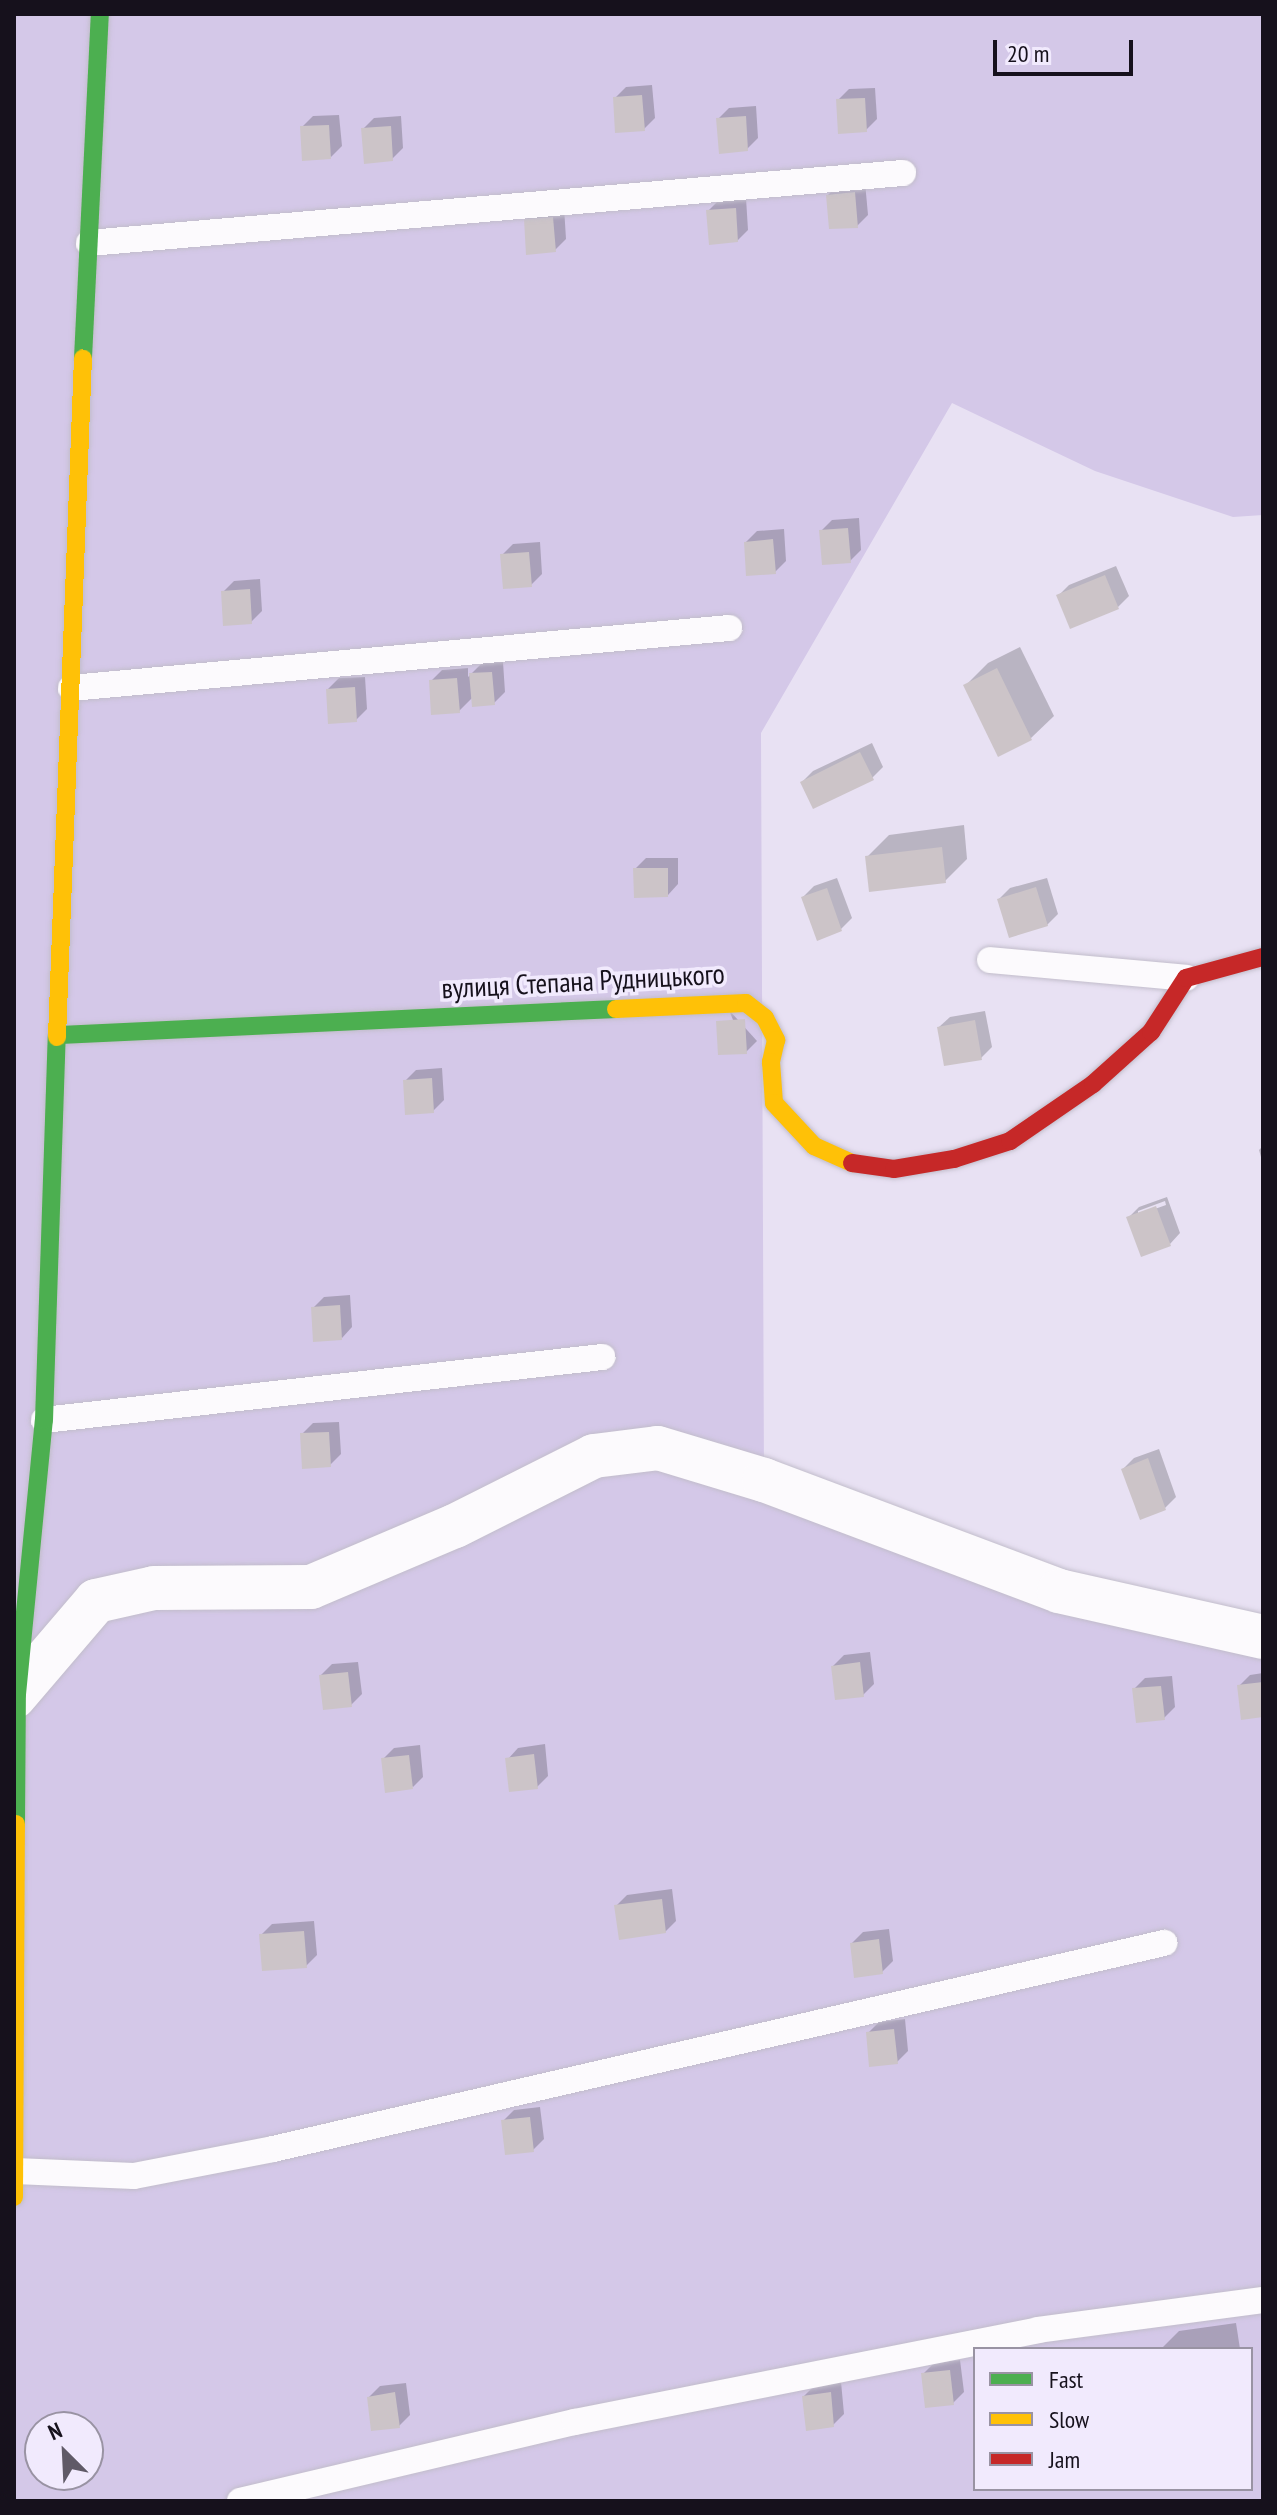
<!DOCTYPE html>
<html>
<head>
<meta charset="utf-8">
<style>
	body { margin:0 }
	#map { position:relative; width:1277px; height:2515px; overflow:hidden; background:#e8e1f3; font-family:"PT Sans Narrow",sans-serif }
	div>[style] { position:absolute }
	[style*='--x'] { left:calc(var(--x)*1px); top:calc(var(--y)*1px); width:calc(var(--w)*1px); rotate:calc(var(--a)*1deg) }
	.green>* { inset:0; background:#d4c8e8 }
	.shadow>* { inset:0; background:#0003 }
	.building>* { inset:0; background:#ccc4c8 }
	.roads { filter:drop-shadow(0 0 2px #c2bdcb) drop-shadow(0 0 2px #c2bdcb) }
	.lane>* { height:26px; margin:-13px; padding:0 13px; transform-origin:13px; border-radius:13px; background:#fcfafd }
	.street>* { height:44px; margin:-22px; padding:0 22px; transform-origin:22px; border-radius:22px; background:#fcfafd }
	.fast>* { height:18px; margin:-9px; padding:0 9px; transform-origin:9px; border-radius:9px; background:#4caf50 }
	.slow>* { height:18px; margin:-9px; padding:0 9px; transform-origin:9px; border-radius:9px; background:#ffc107 }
	.jam>* { height:18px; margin:-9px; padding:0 9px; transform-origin:9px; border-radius:9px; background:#c62828 }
	span { translate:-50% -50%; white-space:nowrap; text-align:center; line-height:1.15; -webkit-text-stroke:7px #f1eafd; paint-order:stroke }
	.street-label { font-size:28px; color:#16111c }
	.frame { position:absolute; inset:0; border:16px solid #16111c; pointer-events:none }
	.legend { position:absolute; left:973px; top:2347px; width:280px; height:144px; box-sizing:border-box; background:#f1eafd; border:2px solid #9993a3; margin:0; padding:10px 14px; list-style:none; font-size:24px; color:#16111c }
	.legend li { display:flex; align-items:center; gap:16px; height:40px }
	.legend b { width:40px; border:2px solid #9993a3 }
	.north { position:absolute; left:24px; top:2411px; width:80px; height:80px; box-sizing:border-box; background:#f1eafd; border:2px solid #9993a3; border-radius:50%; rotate:336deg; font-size:22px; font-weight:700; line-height:32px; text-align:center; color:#16111c }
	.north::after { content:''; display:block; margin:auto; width:28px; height:36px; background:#605a67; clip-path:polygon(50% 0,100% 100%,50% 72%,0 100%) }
	.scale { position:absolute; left:993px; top:40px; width:140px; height:36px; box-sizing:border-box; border:4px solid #16111c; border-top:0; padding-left:10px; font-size:24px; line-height:28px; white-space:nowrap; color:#16111c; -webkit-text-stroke:6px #f1eafd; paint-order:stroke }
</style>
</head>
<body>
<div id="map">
	<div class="green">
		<i style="clip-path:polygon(evenodd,14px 14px,1263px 14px,1263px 515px,1233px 517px,1095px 471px,952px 403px,761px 733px,764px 1480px,1263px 1637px,1263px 2501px,14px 2501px,14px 14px,975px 2349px,1251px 2349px,1251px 2489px,975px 2489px,975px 2349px,14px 14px,40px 2427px,88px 2427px,88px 2475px,40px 2475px,40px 2427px)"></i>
	</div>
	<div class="shadow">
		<i style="clip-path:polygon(652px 85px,655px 118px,644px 129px,615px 98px,626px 87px)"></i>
		<i style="clip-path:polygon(875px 88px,877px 119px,866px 130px,838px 100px,849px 89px)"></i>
		<i style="clip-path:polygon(756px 106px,758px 138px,747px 149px,718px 119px,729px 108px)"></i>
		<i style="clip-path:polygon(339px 115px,342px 146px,331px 157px,302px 127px,313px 116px)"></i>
		<i style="clip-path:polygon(401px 116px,403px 148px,392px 159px,363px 129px,374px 118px)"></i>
		<i style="clip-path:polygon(865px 182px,868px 215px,857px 226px,828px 195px,839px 184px)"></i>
		<i style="clip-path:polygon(746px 198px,748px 230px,737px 241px,708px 211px,719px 200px)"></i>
		<i style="clip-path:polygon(564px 207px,566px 239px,555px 250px,526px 220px,537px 209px)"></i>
		<i style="clip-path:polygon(859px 518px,861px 550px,850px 561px,821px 531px,832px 520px)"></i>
		<i style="clip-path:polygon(784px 529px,786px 561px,775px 572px,746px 542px,757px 531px)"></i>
		<i style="clip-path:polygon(540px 542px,542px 574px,531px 585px,502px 555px,513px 544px)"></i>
		<i style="clip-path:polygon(1116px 566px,1129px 596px,1118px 607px,1058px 596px,1069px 585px)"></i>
		<i style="clip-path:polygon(260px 579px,262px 611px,251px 622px,223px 592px,234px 581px)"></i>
		<i style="clip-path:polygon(1020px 647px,1054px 716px,1031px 738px,999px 754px,966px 685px,988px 663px)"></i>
		<i style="clip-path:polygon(503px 662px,505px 692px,494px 703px,473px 697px,459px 711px,431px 681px,442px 670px,468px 668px,468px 677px,482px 663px)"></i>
		<i style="clip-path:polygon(365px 677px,367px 709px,356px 720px,328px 689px,339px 678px)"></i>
		<i style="clip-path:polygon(872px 743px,883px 767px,872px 778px,802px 782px,813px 771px)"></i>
		<i style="clip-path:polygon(964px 825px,967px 859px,945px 881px,867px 857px,889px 835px)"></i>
		<i style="clip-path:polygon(646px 858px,678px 858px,678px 884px,668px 895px,635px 869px)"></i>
		<i style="clip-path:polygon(837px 878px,852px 918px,841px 929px,803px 897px,814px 886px)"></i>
		<i style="clip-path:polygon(1047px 878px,1058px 914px,1047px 925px,999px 899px,1010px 888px)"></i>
		<i style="clip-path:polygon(729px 1010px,757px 1041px,746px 1052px)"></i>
		<i style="clip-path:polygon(985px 1011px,992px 1047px,981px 1058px,939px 1027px,950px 1017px)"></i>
		<i style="clip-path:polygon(442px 1068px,444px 1100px,433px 1111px,405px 1081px,416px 1070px)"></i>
		<i style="clip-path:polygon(1263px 1146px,1263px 1164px,1259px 1150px)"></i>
		<i style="clip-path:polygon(evenodd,1167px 1197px,1180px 1233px,1170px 1244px,1128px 1218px,1139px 1207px,1167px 1197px,1165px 1201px,1166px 1205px,1138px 1215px,1138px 1211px,1165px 1201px)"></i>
		<i style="clip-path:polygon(350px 1295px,352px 1327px,342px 1338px,313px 1308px,324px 1297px)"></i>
		<i style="clip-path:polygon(339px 1422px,341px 1454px,330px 1465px,302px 1434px,313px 1423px)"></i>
		<i style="clip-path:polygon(1159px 1449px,1176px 1497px,1165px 1508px,1141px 1517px,1123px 1469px,1134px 1458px)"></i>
		<i style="clip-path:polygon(870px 1652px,874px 1684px,863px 1695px,833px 1666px,844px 1655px)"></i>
		<i style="clip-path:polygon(358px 1662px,362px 1694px,351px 1705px,321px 1675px,332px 1664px)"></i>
		<i style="clip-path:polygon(1263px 1673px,1263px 1715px,1239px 1686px,1250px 1675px)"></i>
		<i style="clip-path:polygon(1172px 1676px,1175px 1707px,1164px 1718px,1134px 1689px,1145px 1678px)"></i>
		<i style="clip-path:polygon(545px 1744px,548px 1776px,537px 1787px,508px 1759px,518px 1748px)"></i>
		<i style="clip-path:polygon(420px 1745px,423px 1777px,413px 1787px,383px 1759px,394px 1748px)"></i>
		<i style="clip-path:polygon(672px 1889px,676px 1921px,665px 1932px,616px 1906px,627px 1895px)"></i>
		<i style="clip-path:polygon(314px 1921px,317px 1955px,306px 1966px,261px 1935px,272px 1924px)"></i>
		<i style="clip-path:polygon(889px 1929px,893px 1961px,882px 1972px,852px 1943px,863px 1932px)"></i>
		<i style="clip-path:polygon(905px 2019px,908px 2051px,897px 2062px,868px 2033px,879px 2022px)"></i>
		<i style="clip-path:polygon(540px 2107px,544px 2139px,533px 2150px,503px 2121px,514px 2110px)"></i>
		<i style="clip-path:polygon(1236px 2323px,1240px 2349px,1161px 2349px,1179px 2331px)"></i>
		<i style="clip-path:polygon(960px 2360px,964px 2392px,953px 2403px,923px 2374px,934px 2363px)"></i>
		<i style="clip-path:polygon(841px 2382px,844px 2414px,833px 2425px,804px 2396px,815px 2385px)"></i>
		<i style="clip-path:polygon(406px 2383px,410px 2415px,399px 2426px,369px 2397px,380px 2386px)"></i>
	</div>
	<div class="building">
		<i style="clip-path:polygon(642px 95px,645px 131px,615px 133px,613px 97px)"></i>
		<i style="clip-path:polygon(865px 98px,867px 132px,838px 134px,836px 99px)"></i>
		<i style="clip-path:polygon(746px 116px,748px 151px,719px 154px,716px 118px)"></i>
		<i style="clip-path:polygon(329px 125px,331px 159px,302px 161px,300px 126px)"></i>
		<i style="clip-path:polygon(391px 126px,393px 161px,364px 164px,361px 128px)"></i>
		<i style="clip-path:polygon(855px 192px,858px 228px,829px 229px,826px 195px)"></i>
		<i style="clip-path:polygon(736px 208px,738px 242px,709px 245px,706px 210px)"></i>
		<i style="clip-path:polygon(553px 217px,556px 252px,526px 255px,524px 219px)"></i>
		<i style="clip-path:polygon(848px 528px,851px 563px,822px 565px,819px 530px)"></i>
		<i style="clip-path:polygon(773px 539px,776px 574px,746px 576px,744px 542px)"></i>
		<i style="clip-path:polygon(529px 552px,532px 587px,503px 589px,500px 554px)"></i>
		<i style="clip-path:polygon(1105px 575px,1119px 609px,1070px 629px,1056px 595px)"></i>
		<i style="clip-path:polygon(250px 589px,252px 624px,223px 626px,221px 591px)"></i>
		<i style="clip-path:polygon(997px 668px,1032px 740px,998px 757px,963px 685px)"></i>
		<i style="clip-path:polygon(492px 672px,495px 705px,472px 707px,469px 673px)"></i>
		<i style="clip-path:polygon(457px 678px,460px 713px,431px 715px,429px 680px)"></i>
		<i style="clip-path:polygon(355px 687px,357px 722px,328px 724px,326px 689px)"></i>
		<i style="clip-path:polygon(860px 752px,874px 780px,813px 809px,800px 782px)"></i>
		<i style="clip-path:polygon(942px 847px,946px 883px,869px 892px,865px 856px)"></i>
		<i style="clip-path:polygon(633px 868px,668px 868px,668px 897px,634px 898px)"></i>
		<i style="clip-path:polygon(1036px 887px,1048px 926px,1009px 938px,997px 899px)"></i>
		<i style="clip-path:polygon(827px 888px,842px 931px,817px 941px,801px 897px)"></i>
		<i style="clip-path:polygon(745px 1019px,747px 1054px,718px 1055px,716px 1021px)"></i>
		<i style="clip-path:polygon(975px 1020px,982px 1060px,944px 1066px,937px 1027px)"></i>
		<i style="clip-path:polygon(432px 1078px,434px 1113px,405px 1115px,403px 1080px)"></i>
		<i style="clip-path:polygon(1156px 1206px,1171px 1246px,1141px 1257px,1126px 1217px)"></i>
		<i style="clip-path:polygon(340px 1305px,342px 1340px,313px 1342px,311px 1307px)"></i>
		<i style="clip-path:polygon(329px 1432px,331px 1467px,302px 1469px,300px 1433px)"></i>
		<i style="clip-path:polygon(1148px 1458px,1166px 1510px,1140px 1520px,1121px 1469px)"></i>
		<i style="clip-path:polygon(860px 1662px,864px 1697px,835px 1700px,831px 1666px)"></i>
		<i style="clip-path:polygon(348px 1672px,352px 1707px,323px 1710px,319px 1675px)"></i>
		<i style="clip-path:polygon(1263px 1682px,1263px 1717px,1241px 1720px,1237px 1685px)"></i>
		<i style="clip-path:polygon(1161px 1686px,1165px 1720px,1136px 1723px,1132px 1688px)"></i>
		<i style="clip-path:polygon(534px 1754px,538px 1789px,509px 1792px,505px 1758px)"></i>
		<i style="clip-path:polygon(409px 1755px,413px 1789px,385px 1793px,381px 1758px)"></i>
		<i style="clip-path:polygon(662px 1899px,666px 1933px,619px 1940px,614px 1905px)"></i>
		<i style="clip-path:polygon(304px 1931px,307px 1968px,262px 1971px,259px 1934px)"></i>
		<i style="clip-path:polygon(879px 1939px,883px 1974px,854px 1978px,850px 1943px)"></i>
		<i style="clip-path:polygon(894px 2029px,898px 2064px,869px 2067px,866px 2032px)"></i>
		<i style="clip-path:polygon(530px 2117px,534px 2152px,505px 2155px,501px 2120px)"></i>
		<i style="clip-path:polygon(950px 2370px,954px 2405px,925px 2408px,921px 2373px)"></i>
		<i style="clip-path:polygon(395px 2392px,400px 2428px,371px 2431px,367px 2397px)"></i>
		<i style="clip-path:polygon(831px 2392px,834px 2427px,806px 2431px,802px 2396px)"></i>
	</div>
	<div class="roads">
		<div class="lane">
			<i style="--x:89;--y:243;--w:817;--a:-4.92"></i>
			<i style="--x:71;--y:688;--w:661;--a:-5.21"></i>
			<i style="--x:990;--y:960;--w:197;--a:5.2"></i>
			<i style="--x:44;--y:1420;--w:562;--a:-6.44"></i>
			<i style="--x:15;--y:2171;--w:119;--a:2.4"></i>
			<i style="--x:134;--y:2176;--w:142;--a:-11"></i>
			<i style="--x:273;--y:2149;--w:915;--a:-13.02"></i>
			<i style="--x:240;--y:2501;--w:344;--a:-13.3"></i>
			<i style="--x:575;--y:2422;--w:472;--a:-11.2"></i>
			<i style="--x:1038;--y:2330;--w:227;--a:-7.6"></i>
		</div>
		<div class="street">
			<i style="--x:14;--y:1697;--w:126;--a:-49.5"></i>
			<i style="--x:96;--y:1601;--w:59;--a:-12.6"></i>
			<i style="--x:154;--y:1588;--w:157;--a:-0.4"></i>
			<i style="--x:311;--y:1587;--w:156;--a:-23"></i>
			<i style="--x:455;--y:1526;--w:156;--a:-26.7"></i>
			<i style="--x:594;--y:1456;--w:64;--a:-7.1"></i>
			<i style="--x:658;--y:1448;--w:111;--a:16.8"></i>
			<i style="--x:764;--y:1480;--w:315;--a:20.6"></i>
			<i style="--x:1059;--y:1591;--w:209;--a:12.7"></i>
		</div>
		<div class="fast">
			<i style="--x:83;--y:358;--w:344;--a:-87.2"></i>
			<i style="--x:60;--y:1035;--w:557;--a:-2.68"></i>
			<i style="--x:16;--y:1824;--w:130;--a:-89.6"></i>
			<i style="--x:17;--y:1694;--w:275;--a:-84.4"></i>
			<i style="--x:44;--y:1420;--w:383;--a:-88.1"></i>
		</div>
		<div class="slow">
			<i style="--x:616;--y:1009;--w:130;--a:-2.6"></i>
			<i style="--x:746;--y:1003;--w:24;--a:38"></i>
			<i style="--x:765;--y:1018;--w:25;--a:63"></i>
			<i style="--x:776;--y:1040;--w:23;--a:103"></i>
			<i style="--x:771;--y:1062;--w:41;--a:85.8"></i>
			<i style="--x:774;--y:1103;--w:59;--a:47.1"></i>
			<i style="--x:814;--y:1146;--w:42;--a:24.1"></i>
			<i style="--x:57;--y:1037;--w:679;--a:-87.81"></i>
			<i style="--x:14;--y:2197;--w:373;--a:-89.7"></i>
		</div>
		<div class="jam">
			<i style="--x:852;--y:1163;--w:42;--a:8.1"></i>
			<i style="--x:894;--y:1169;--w:61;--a:-9.5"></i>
			<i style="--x:954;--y:1159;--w:59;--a:-17.8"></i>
			<i style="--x:1010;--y:1141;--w:101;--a:-34.5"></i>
			<i style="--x:1093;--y:1084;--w:78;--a:-41.9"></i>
			<i style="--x:1151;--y:1032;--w:64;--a:-57.1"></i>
			<i style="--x:1186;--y:978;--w:80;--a:-15.3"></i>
		</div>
	</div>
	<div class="street-label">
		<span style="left:583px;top:981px;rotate:-3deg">вулиця Степана Рудницького</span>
	</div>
	<div class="frame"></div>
	<ul class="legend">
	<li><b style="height:10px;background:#4caf50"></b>Fast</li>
	<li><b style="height:10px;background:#ffc107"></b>Slow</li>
	<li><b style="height:10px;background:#c62828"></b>Jam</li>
	</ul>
	<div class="north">N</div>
	<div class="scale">20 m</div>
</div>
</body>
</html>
